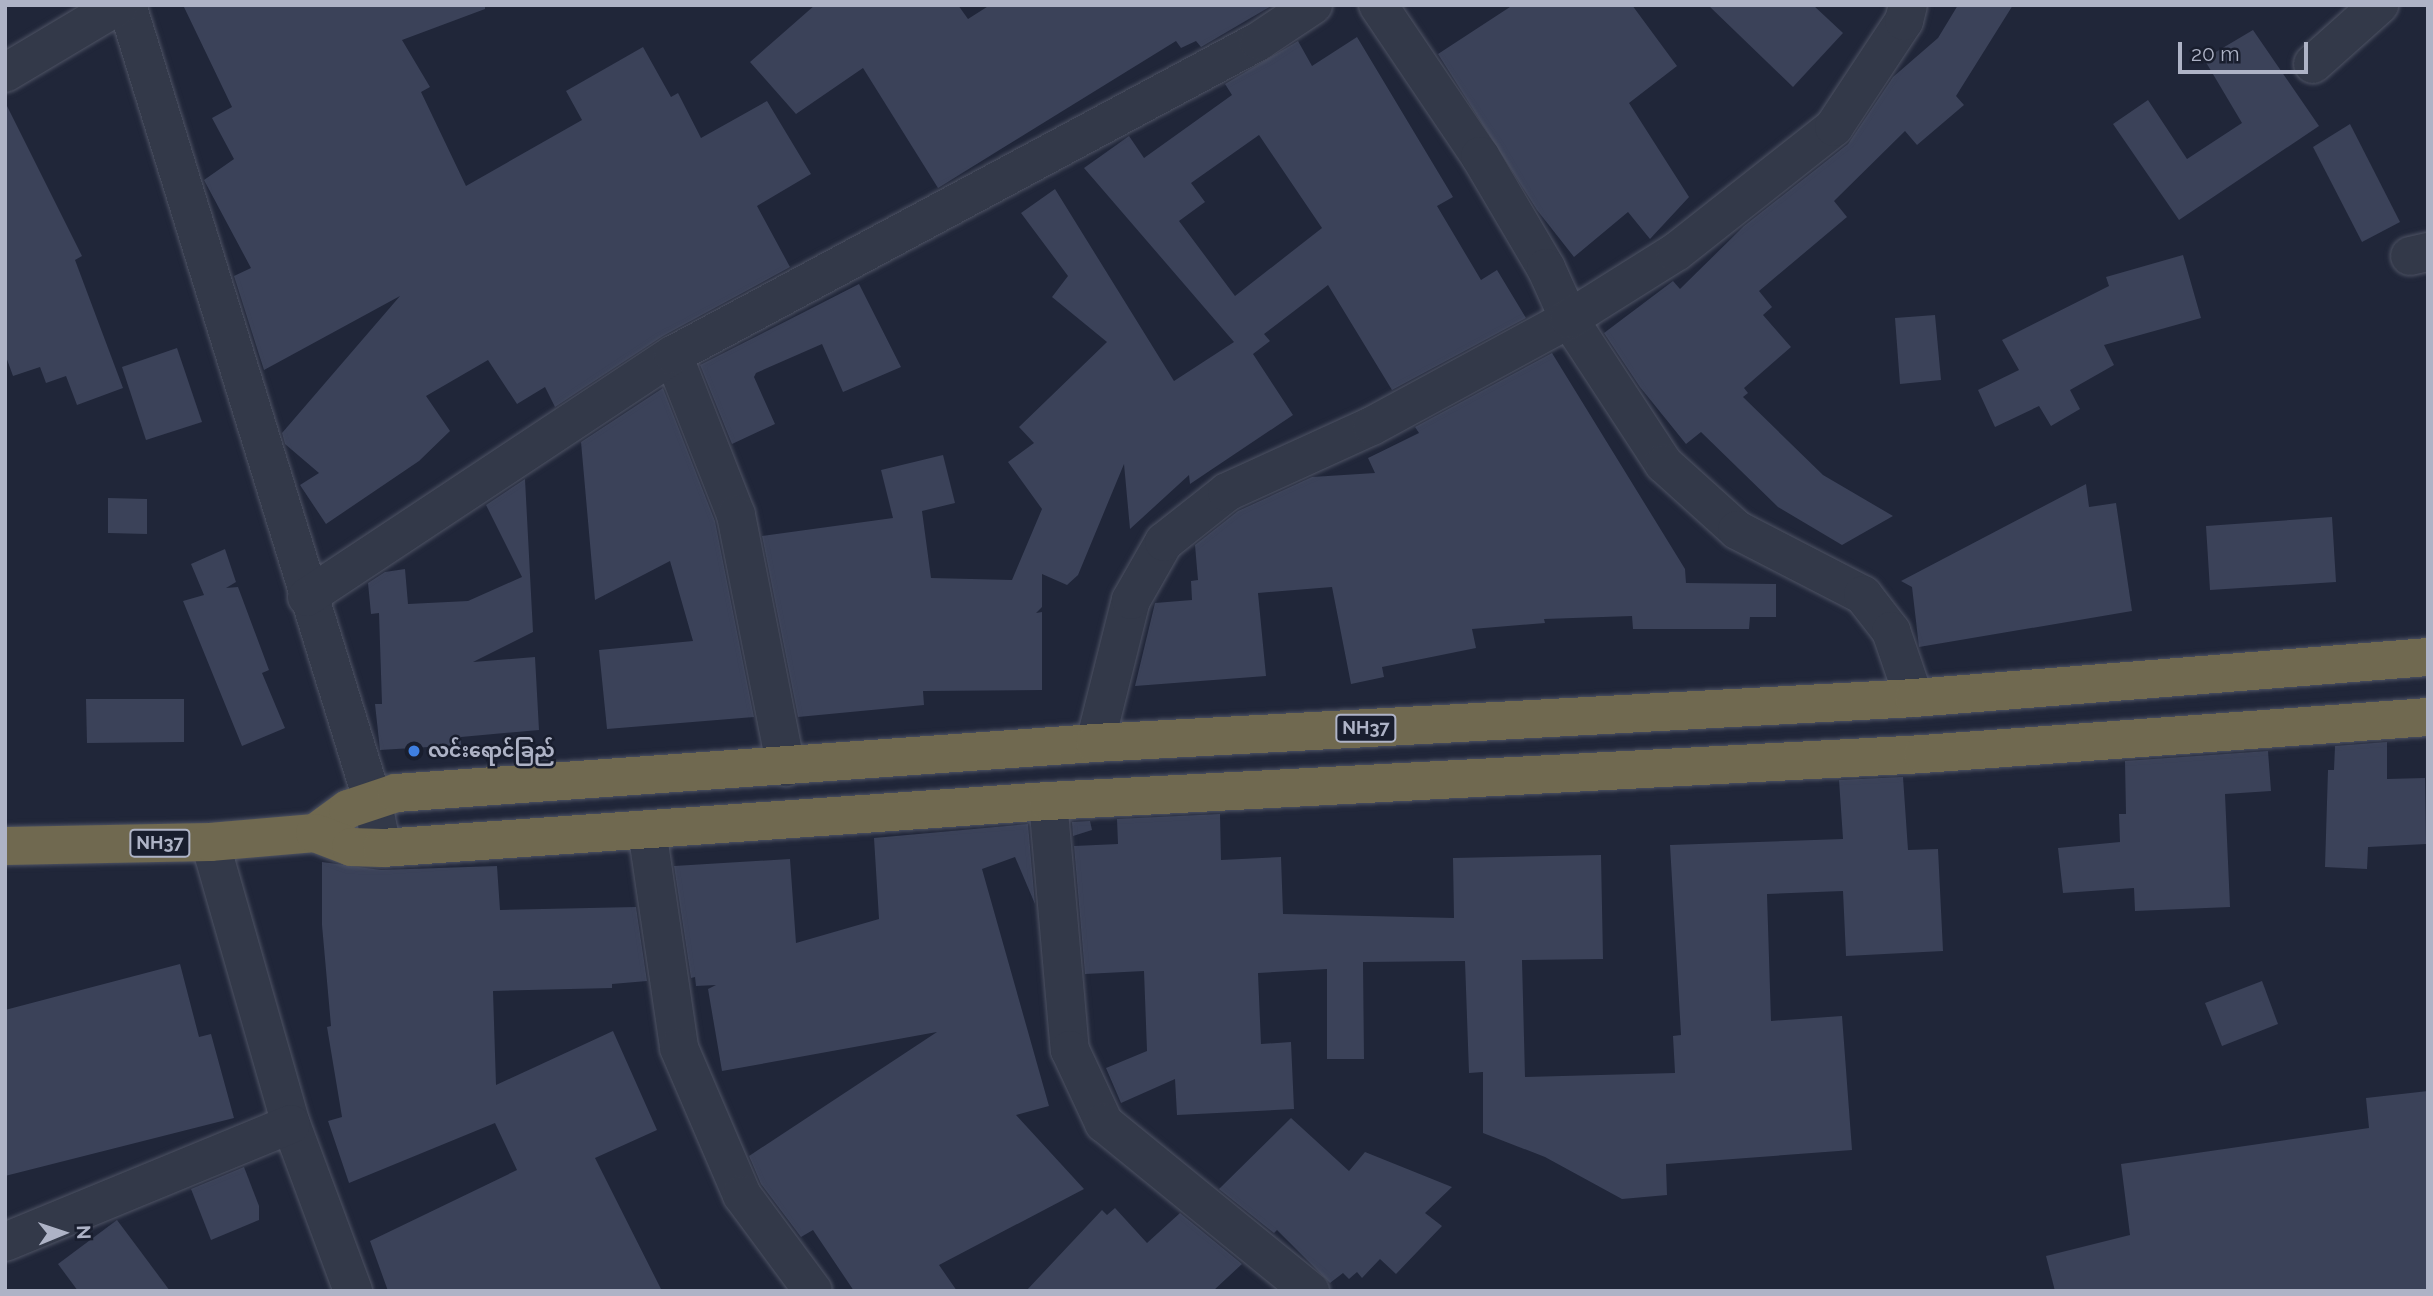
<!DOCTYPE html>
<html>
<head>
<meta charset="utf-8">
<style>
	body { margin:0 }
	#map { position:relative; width:2433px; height:1296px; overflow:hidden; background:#202639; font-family:Raleway,"Noto Sans Myanmar",sans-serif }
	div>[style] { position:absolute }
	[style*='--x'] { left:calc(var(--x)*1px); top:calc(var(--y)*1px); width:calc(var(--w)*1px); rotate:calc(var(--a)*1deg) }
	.building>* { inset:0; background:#3b4259 }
	.roads { filter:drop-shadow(0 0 2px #4e5364) drop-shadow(0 0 2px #4e5364) }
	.minor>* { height:38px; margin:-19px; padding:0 19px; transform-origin:19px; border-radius:19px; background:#333949 }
	.highway>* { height:38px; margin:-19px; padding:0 19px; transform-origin:19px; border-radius:19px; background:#706950 }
	.dots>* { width:19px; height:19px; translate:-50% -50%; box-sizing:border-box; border:4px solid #191e2e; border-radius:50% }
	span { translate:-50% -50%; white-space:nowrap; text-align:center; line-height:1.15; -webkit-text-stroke:5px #191e2e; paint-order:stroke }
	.shield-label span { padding:2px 5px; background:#191e2e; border:2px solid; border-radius:5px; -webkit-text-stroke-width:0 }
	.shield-label { font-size:18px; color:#aeb3c6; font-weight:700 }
	.poi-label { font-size:19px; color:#aeb3c6; font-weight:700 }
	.left { translate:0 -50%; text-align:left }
	.frame { position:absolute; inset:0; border:7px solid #aeb3c6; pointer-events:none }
	.north { position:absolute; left:28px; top:1198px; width:70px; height:70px; -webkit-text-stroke:5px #191e2e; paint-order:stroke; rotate:88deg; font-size:19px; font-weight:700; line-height:28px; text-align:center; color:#aeb3c6 }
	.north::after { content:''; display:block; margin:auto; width:24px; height:32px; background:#aeb3c6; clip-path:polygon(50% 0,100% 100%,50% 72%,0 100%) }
	.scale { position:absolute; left:2178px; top:42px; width:130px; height:32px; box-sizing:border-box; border:4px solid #aeb3c6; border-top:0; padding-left:9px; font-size:21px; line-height:24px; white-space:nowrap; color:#aeb3c6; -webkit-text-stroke:5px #191e2e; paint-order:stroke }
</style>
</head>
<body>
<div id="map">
	<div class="building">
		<i style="clip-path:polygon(183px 5px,485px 5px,485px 9px,402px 40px,430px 87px,421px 92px,466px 186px,582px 120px,566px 91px,643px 47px,671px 97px,678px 93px,701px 138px,767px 101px,811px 174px,757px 206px,790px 267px,663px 336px,555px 407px,545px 387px,517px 404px,488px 360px,426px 396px,450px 431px,419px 461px,326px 524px,300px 485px,319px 473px,285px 444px,282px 433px,400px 296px,264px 370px,234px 276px,251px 268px,204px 180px,234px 159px,212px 118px,232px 107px)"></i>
		<i style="clip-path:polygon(815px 5px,958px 5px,968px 19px,990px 5px,1273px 5px,1201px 47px,1196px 41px,1181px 48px,1176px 41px,938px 188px,863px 68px,796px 114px,750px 62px)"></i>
		<i style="clip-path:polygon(1513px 5px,1632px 5px,1677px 66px,1629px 103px,1689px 197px,1650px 239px,1628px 212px,1574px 257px,1537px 210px,1438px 54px)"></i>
		<i style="clip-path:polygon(1708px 5px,1813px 5px,1843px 33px,1793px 87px)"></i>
		<i style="clip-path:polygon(1958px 5px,2013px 5px,1956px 96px,1964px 105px,1917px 145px,1905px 131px,1834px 201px,1847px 217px,1759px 291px,1772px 307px,1763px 315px,1791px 347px,1744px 388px,1748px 393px,1743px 397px,1823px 475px,1893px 516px,1842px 545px,1778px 507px,1701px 432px,1686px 444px,1640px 387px,1604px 333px,1673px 281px,1680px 289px,1744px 226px,1848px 144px,1893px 77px,1938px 38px)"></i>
		<i style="clip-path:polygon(2253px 30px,2319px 126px,2179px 220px,2113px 124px,2148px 100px,2187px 159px,2242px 123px,2204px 59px)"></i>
		<i style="clip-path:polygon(evenodd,1357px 37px,1453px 197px,1437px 206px,1481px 280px,1497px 270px,1526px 318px,1392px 390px,1328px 285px,1264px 334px,1270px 341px,1253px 354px,1293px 415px,1190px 484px,1189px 475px,1130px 529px,1124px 464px,1078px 575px,1067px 585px,1042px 574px,1042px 607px,1036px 613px,1042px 612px,1042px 690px,923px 691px,924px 705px,798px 717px,762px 536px,893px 518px,881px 470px,943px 455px,955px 503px,922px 511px,931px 578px,1012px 580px,1042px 509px,1008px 462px,1034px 443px,1019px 427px,1107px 342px,1052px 297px,1068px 276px,1021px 213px,1055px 189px,1174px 381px,1234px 342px,1084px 168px,1129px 136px,1144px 158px,1232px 95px,1225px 84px,1298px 41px,1312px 66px,1357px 37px,1259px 135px,1322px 228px,1235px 296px,1179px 221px,1205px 202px,1191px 183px,1259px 135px)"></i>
		<i style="clip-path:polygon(5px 102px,82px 256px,75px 260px,123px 388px,77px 405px,66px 376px,46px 383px,40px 367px,13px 376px,5px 354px)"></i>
		<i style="clip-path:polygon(2350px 124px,2400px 222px,2362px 242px,2313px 147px)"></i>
		<i style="clip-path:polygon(2183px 255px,2201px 318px,2104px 345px,2114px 365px,2070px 390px,2080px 409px,2051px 426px,2039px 406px,1995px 427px,1978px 390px,2019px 370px,2002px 340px,2109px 286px,2106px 277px)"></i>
		<i style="clip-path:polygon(859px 284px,901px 367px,843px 392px,822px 344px,756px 373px,754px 377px,775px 424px,732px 444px,700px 365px)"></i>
		<i style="clip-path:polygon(1935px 315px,1941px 380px,1900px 384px,1895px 318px)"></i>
		<i style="clip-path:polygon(177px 348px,202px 422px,146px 440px,122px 367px)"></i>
		<i style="clip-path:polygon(1552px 353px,1685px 569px,1686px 583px,1776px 584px,1776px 617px,1750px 617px,1749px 629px,1633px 629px,1632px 616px,1544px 619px,1545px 623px,1472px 629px,1476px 648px,1382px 667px,1384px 677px,1351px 684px,1332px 587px,1258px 593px,1266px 676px,1135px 686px,1155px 603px,1192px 600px,1191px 581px,1198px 580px,1195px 545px,1238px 511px,1312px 477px,1375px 473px,1368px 458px,1419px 433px,1415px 427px)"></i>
		<i style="clip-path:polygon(663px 388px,715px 521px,754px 717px,607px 729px,599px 650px,693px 641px,670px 561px,595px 600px,581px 442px)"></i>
		<i style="clip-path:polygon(525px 479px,533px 632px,473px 662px,535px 657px,539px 730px,461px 737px,461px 745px,380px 750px,375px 704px,382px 704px,379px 613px,371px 614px,368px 583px,385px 572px,405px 569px,408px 604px,468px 601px,522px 577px,486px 505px)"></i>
		<i style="clip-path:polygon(2086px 484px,2089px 507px,2116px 503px,2132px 611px,1919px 647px,1912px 587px,1901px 581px)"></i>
		<i style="clip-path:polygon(108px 498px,147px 499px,147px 534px,108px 533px)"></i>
		<i style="clip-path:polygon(2332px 517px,2336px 582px,2210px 590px,2206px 526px)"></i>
		<i style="clip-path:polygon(225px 549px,236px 582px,226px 588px,238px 587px,269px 670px,262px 673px,285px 728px,242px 746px,183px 601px,204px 595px,191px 564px)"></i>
		<i style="clip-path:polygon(86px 699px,184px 699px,184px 742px,87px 743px)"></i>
		<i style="clip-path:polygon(2387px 742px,2387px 779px,2425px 778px,2426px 844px,2368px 847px,2367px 869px,2325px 867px,2328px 770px,2334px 770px,2335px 746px)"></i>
		<i style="clip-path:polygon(2268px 751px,2271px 791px,2225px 794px,2230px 907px,2135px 911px,2134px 888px,2063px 893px,2058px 848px,2120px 842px,2119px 814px,2126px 814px,2125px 761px)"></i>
		<i style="clip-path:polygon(1903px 777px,1908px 850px,1938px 849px,1943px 951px,1846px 956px,1843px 891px,1767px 894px,1771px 1021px,1842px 1016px,1852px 1150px,1666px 1164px,1667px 1195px,1622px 1199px,1545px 1157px,1483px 1133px,1483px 1072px,1469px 1073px,1465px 961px,1363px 962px,1364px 1059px,1327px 1059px,1327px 969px,1258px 973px,1261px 1044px,1291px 1042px,1294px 1109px,1177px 1115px,1175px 1079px,1121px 1103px,1106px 1068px,1147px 1051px,1144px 971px,1085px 974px,1074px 846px,1118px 844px,1117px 819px,1220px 814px,1221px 860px,1281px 857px,1283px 914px,1454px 918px,1453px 858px,1601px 855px,1603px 959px,1522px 960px,1525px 1077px,1675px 1073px,1673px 1036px,1681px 1035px,1670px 845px,1843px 839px,1839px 780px)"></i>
		<i style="clip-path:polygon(1090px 821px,1092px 830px,1073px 836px,1072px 822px)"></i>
		<i style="clip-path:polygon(1028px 824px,1035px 904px,1015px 857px,982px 869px,1049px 1106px,1016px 1115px,1084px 1189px,939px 1265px,957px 1291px,854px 1291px,813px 1230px,801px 1237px,761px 1184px,749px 1156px,937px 1032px,722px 1071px,708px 989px,716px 985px,696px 986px,695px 977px,691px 978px,674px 866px,790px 859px,796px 943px,879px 919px,874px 838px)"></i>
		<i style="clip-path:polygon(322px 862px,381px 870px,497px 866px,500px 910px,636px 907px,647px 981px,612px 984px,612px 988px,493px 991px,496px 1085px,613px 1031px,657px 1130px,595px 1158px,662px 1291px,388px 1291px,370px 1241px,517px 1170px,495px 1123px,349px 1183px,328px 1121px,342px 1117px,327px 1027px,331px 1026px,322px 925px)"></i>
		<i style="clip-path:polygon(180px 964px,199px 1037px,211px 1034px,234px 1118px,5px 1176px,5px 1010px)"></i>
		<i style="clip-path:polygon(2262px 981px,2278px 1024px,2222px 1046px,2205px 1003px)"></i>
		<i style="clip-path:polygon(2428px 1091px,2428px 1291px,2055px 1291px,2046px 1256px,2130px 1235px,2121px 1164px,2369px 1128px,2366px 1098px)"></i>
		<i style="clip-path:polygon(1291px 1118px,1349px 1171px,1365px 1152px,1452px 1187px,1425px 1213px,1442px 1226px,1396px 1274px,1380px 1259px,1362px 1278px,1357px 1272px,1349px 1279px,1343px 1273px,1330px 1283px,1277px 1230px,1274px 1233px,1219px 1189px)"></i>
		<i style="clip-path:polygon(244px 1167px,259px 1206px,259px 1220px,211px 1240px,191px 1189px)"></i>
		<i style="clip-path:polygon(1115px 1208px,1147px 1243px,1180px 1213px,1242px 1264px,1213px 1291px,1026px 1291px,1102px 1210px,1107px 1215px)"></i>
		<i style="clip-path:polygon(117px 1220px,138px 1248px,170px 1291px,78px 1291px,58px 1264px)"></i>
	</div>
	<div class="roads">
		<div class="minor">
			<i style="--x:127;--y:5;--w:831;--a:72.85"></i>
			<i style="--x:372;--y:799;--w:50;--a:78.5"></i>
			<i style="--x:1378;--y:5;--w:182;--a:56"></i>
			<i style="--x:1480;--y:156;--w:130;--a:59.5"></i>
			<i style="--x:1546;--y:268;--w:56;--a:65.7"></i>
			<i style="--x:1569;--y:319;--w:173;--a:56.8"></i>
			<i style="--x:1664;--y:464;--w:98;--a:42.1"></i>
			<i style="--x:1737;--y:530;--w:142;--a:27.3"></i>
			<i style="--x:1863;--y:595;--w:46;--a:52.1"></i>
			<i style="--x:1891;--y:631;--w:71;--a:71.1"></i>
			<i style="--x:2313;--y:64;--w:89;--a:-41.8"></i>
			<i style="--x:5;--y:73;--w:133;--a:-30.8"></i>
			<i style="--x:2410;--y:256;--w:18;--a:-13"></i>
			<i style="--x:673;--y:355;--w:172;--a:68.5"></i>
			<i style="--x:736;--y:515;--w:257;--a:78.8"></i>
			<i style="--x:307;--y:597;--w:439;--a:-33.5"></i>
			<i style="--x:673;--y:355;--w:665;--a:-28.18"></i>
			<i style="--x:1259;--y:41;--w:65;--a:-33.7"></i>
			<i style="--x:1095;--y:743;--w:147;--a:-75.9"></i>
			<i style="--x:1131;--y:600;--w:67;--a:-60.4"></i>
			<i style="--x:1164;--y:542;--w:80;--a:-38.4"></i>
			<i style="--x:1227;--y:492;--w:159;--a:-24.5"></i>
			<i style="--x:1372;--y:426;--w:224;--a:-28.5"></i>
			<i style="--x:1569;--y:319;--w:126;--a:-32.1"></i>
			<i style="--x:1676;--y:252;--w:201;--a:-38.3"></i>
			<i style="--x:1834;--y:127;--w:127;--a:-56.6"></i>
			<i style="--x:1904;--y:21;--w:16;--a:-76"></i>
			<i style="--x:1048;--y:801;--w:250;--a:85"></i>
			<i style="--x:1070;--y:1050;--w:81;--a:65"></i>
			<i style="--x:1104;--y:1123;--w:266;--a:39.2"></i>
			<i style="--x:647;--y:830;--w:220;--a:81.6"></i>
			<i style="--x:679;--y:1048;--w:160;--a:66.8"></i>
			<i style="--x:742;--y:1195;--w:119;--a:53.5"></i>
			<i style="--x:210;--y:842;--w:293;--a:74"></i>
			<i style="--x:291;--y:1124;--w:178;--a:69.6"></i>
			<i style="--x:5;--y:1242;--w:309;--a:-22.4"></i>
		</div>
		<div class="highway">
			<i style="--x:315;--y:833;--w:41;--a:-36"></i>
			<i style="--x:348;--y:809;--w:51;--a:-18.4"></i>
			<i style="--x:396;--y:793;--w:701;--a:-4.09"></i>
			<i style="--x:1095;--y:743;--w:820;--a:-3.14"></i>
			<i style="--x:1914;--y:698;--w:516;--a:-4.56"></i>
			<i style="--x:5;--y:846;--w:205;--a:-1.1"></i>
			<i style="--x:210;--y:842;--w:105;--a:-4.9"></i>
			<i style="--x:315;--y:833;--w:39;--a:21"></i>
			<i style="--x:351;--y:847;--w:31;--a:2"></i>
			<i style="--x:382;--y:848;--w:668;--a:-4.04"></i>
			<i style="--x:1048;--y:801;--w:876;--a:-3.07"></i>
			<i style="--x:1923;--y:754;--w:506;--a:-4.19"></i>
		</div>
	</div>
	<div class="dots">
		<i style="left:414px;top:751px;background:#3f7fe0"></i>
	</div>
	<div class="shield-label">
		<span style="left:1366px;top:728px">NH37</span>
		<span style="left:160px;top:843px">NH37</span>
	</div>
	<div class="poi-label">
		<span class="left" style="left:428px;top:751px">လင်းရောင်ခြည်</span>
	</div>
	<div class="frame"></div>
	<div class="north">N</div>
	<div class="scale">20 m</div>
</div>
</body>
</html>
